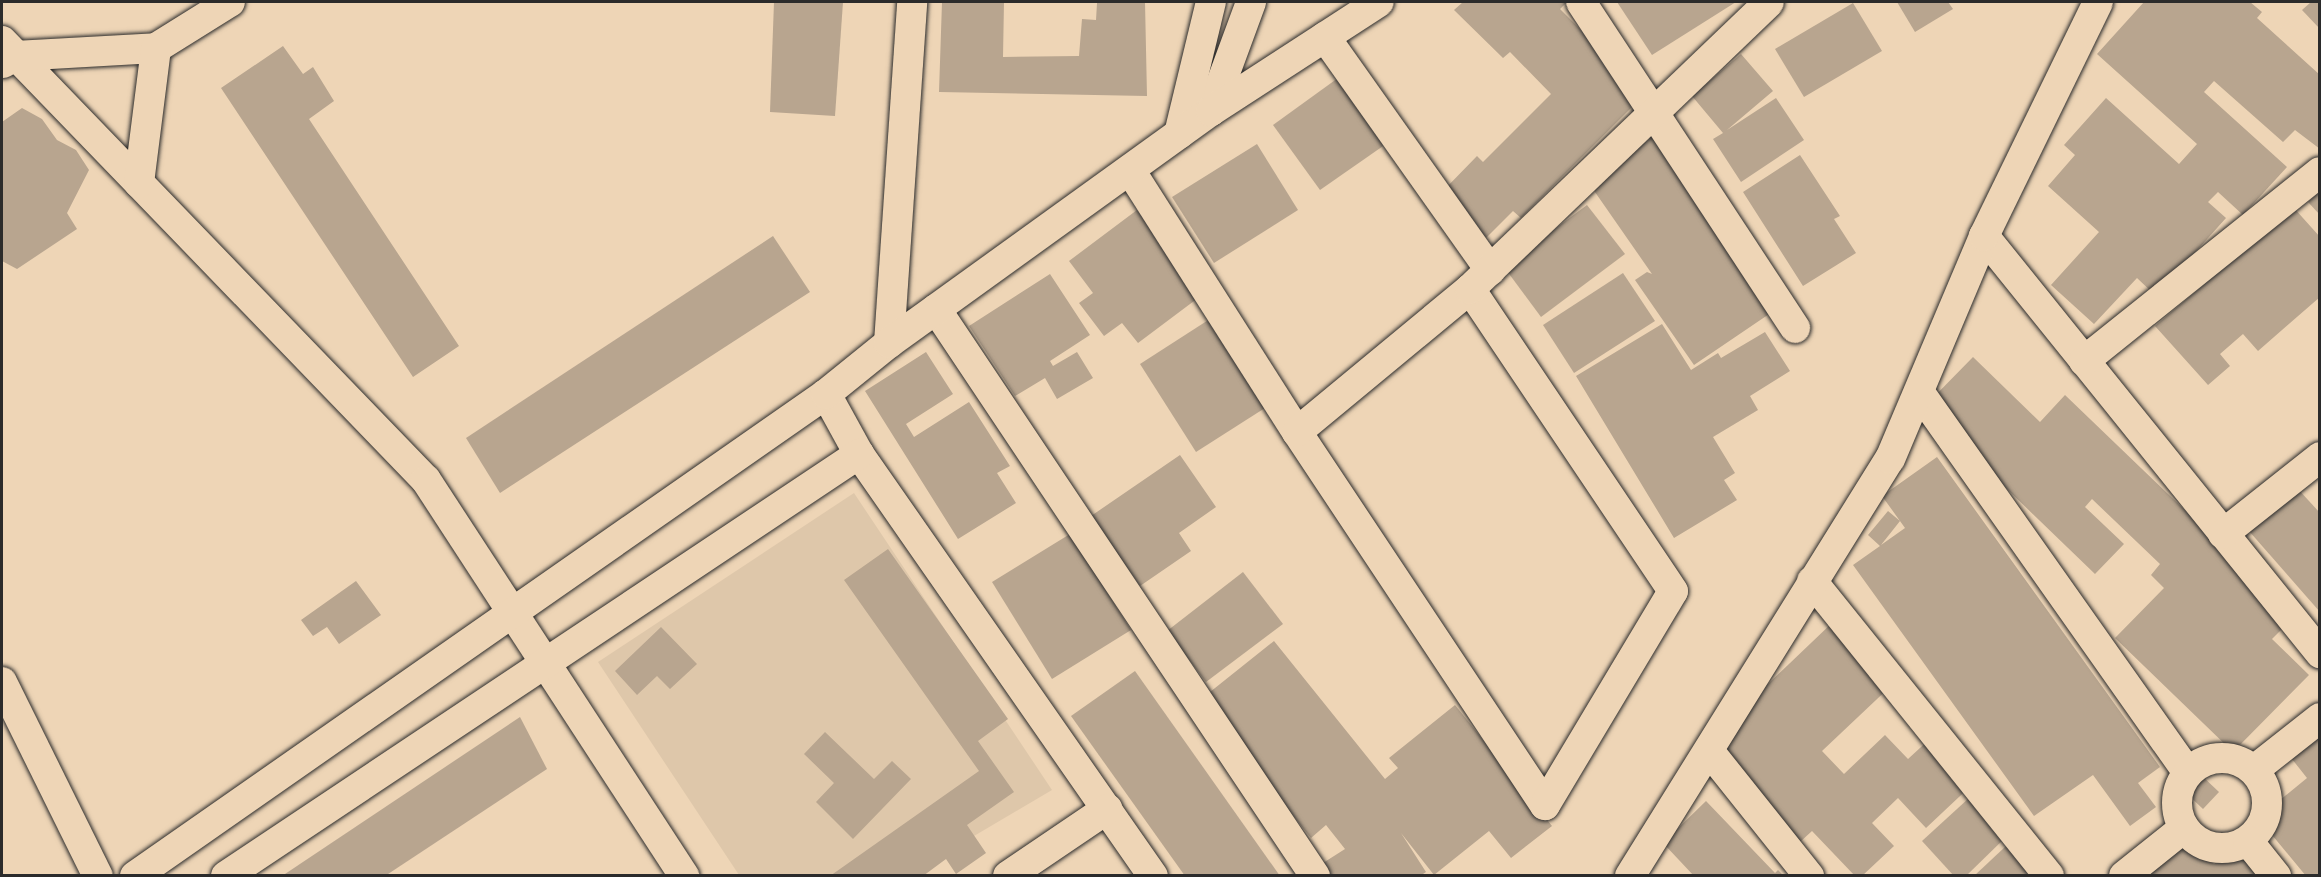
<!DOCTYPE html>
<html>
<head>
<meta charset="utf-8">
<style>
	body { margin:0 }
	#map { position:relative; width:2321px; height:877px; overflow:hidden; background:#eed5b6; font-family:"Indie Flower",sans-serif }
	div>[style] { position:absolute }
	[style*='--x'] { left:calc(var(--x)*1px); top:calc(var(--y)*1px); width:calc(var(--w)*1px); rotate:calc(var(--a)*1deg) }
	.built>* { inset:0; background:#dec7aa }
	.building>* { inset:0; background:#b8a58f }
	.roads { filter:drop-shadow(0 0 2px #2b2b2b) drop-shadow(0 0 2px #2b2b2b) }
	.street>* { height:30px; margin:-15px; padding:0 15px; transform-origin:15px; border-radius:15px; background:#eed5b6 }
	.street>.ring { margin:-15px; padding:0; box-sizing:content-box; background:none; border:30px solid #eed5b6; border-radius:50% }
	span { translate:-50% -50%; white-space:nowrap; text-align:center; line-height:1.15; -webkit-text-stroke:5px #eed5b6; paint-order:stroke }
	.frame { position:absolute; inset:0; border:3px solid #2b2b2b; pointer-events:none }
</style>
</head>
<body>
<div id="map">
	<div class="built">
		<i style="clip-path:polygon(854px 493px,1052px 790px,908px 875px,739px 875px,598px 662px)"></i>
	</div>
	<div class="building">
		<i style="clip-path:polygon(774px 2px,843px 2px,835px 116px,770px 112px)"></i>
		<i style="clip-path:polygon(942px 2px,1004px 2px,1003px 57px,1079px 56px,1082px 19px,1096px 20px,1097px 3px,1145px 2px,1147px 96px,939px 92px)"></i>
		<i style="clip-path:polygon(1463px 2px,1567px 2px,1560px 9px,1645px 94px,1521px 218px,1513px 211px,1486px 238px,1441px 193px,1477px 156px,1483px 162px,1551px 94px,1510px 52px,1503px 58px,1454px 10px)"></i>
		<i style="clip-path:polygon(1617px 2px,1736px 2px,1652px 55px)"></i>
		<i style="clip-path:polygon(1897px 2px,1948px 2px,1953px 9px,1915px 32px)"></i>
		<i style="clip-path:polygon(2144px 2px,2250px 2px,2262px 12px,2257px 18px,2320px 75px,2320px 149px,2295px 130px,2283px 142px,2214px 81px,2204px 92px,2287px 167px,2243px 215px,2218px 192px,2208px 202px,2226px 218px,2156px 296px,2137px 278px,2094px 324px,2051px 285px,2099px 232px,2048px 186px,2075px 155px,2064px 145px,2106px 98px,2179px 164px,2197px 144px,2097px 54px)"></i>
		<i style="clip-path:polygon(2311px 2px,2320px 2px,2320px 29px,2302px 10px)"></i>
		<i style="clip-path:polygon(1853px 3px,1882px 51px,1804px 97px,1775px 49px)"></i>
		<i style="clip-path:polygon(283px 46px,303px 74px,313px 67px,334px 101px,309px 119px,459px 346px,413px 377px,221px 88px)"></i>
		<i style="clip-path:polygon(1741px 54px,1773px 91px,1727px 130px,1776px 98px,1804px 140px,1741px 182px,1713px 139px,1723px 133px,1692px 96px)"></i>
		<i style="clip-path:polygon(1338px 78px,1386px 144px,1320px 190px,1273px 125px)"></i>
		<i style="clip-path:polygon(22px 108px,42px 119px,57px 140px,76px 150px,89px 170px,67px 213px,77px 229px,17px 269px,2px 261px,2px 122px)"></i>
		<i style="clip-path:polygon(1657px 134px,1778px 308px,1694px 365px,1635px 280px,1647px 272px,1652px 274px,1588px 182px)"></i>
		<i style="clip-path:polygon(1257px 144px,1298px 210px,1214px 263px,1172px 197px)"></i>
		<i style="clip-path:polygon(1800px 155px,1840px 216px,1834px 219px,1856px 253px,1803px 286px,1743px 192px)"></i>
		<i style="clip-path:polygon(2320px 191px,2320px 215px,2308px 202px)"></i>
		<i style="clip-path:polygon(1587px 205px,1625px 254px,1541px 317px,1504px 267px)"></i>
		<i style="clip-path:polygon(2294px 208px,2320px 237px,2320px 297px,2258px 351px,2243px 334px,2220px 354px,2230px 366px,2208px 385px,2155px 326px)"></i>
		<i style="clip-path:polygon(1137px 210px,1202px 295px,1138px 343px,1122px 323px,1104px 336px,1079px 303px,1093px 293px,1069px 261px)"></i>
		<i style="clip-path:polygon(773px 236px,810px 292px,500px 493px,466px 438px)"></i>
		<i style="clip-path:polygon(1623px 273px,1655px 321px,1574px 373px,1543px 325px)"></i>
		<i style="clip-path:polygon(1050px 274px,1090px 335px,1050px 361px,1053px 366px,1077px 352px,1093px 378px,1057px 399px,1045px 378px,1015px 396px,969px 326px)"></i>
		<i style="clip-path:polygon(1213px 317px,1282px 397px,1196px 452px,1140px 364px)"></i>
		<i style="clip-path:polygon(1662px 324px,1691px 370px,1718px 353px,1721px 358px,1765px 332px,1790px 371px,1750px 396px,1758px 410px,1713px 437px,1735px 473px,1724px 480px,1737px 500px,1674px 538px,1576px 376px)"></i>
		<i style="clip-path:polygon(926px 352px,953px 394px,906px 424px,914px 437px,969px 402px,1010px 466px,997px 473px,1016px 503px,958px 539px,865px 391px)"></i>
		<i style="clip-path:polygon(1973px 357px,2040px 422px,2065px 395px,2295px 616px,2272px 639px,2309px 675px,2233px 752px,2115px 638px,2164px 588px,2151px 575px,2160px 564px,2092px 499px,2085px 507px,2124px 544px,2095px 574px,1923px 408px)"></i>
		<i style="clip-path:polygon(1180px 455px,1216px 507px,1179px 533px,1191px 551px,1140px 586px,1091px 516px)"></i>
		<i style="clip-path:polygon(evenodd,1937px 457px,2160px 767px,2138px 783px,2156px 807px,2130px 826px,2093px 775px,2034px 816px,1853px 565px,1880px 546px,1868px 535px,1888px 511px,1900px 521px,1882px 496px,1937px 457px,1900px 521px,1905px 528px,1881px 545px,1900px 521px)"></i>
		<i style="clip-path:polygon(2298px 489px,2320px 513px,2320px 612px,2249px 531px)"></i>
		<i style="clip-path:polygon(1070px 534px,1131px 630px,1052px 679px,992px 582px)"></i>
		<i style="clip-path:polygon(888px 549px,1008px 719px,978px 741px,1014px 792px,967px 825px,986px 853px,956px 874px,946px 859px,923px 876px,830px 876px,979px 771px,844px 580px)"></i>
		<i style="clip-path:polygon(1243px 572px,1283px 624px,1206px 682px,1167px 631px)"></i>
		<i style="clip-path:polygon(356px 581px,381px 615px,339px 644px,327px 627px,313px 636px,301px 620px)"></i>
		<i style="clip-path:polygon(1834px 621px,1894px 683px,1822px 751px,1844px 774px,1885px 735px,1908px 759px,1933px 736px,1976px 781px,1926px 828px,1898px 798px,1872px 823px,1894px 846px,1862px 876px,1855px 876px,1812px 831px,1800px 842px,1706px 743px)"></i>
		<i style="clip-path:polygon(661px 627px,697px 664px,670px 689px,657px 676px,637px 695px,615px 671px)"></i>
		<i style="clip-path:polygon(1274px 641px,1385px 779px,1398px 768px,1389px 758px,1455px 705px,1552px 826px,1511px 858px,1489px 831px,1434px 875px,1401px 833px,1426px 872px,1420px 876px,1332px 876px,1323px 863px,1345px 849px,1326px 825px,1311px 838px,1200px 700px)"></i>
		<i style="clip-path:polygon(1135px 671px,1280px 876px,1185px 876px,1071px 716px)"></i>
		<i style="clip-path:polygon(520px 717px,547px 769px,385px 876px,282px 876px)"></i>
		<i style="clip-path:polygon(2320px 728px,2320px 876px,2306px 876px,2258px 818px,2307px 778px,2288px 754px)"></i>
		<i style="clip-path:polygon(825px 732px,874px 779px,892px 761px,911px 779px,853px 839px,816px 802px,834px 783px,804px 754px)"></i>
		<i style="clip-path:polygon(2201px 775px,2219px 792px,2203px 809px,2185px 792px)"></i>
		<i style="clip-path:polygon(1969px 798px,2006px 837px,1966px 876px,1954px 876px,1922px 841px)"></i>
		<i style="clip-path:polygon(1706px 801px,1775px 873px,1778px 870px,1784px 876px,1694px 876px,1663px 843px)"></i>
		<i style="clip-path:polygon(2181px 829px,2214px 864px,2234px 846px,2262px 876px,2130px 876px)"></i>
		<i style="clip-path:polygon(2006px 846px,2033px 876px,1974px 876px)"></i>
	</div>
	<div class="roads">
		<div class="street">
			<i style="--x:1581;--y:2;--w:390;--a:56.7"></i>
			<i style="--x:1325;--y:37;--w:286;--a:54.7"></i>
			<i style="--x:2;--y:41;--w:610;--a:46"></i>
			<i style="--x:426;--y:480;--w:473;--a:56.9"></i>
			<i style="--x:3;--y:63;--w:14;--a:-30"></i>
			<i style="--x:15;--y:56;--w:141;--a:-3.2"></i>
			<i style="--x:156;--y:48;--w:87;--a:-31.9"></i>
			<i style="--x:1211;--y:111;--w:116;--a:-69.8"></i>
			<i style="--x:1179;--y:134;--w:136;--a:-76.4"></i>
			<i style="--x:1130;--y:170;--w:311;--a:57.5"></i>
			<i style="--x:1297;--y:432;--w:448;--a:56.4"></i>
			<i style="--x:1545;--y:805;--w:249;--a:-59.1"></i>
			<i style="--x:1673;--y:591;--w:364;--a:-123.9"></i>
			<i style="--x:139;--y:183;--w:136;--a:-82.8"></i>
			<i style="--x:1984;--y:236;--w:536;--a:51.14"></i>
			<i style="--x:936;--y:309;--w:682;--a:56.24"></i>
			<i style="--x:889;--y:343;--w:342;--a:-86.1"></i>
			<i style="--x:2084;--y:361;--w:302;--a:-38.7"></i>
			<i style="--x:1920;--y:393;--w:465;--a:54.8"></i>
			<i style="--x:826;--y:394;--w:68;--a:61.2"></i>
			<i style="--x:859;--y:454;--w:514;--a:55.14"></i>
			<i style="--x:1297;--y:432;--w:224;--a:-39.6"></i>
			<i style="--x:1470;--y:289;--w:414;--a:-43.8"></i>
			<i style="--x:2223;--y:534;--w:124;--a:-38.4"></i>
			<i style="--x:1812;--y:581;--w:378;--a:51.2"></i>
			<i style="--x:2;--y:682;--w:216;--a:63.7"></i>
			<i style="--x:1710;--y:752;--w:159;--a:51.4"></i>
			<i class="ring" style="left:2177px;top:758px;width:60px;height:60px"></i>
			<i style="--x:2254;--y:770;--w:84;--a:-38.2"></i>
			<i style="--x:2248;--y:841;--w:45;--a:51.3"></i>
			<i style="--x:135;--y:876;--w:842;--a:-34.9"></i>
			<i style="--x:826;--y:394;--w:81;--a:-39"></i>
			<i style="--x:889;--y:343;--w:397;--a:-35.8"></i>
			<i style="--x:1211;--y:111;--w:200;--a:-33"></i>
			<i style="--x:226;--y:876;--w:761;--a:-33.69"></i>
			<i style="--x:1008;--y:876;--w:120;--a:-34.1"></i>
			<i style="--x:1630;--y:876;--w:491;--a:-58.1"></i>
			<i style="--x:1890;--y:459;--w:242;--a:-67.1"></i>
			<i style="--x:1984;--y:236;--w:260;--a:-64"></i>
			<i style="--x:2124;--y:876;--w:77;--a:-38.7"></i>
		</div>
	</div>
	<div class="frame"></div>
</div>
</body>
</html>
